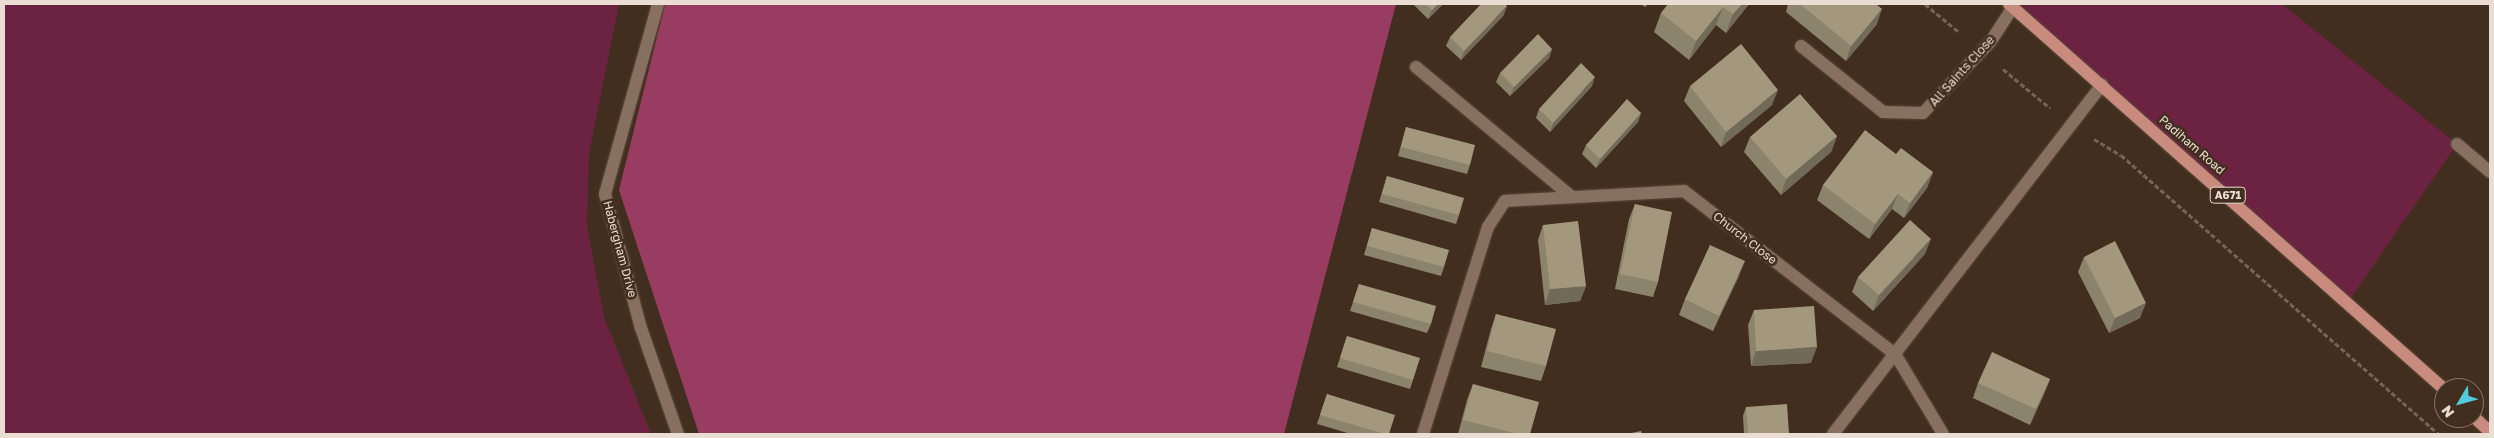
<!DOCTYPE html>
<html>
<head>
<meta charset="utf-8">
<style>
	body { margin:0 }
	#map { position:relative; width:2494px; height:438px; overflow:hidden; background:#422e1f; font-family:"Golos Text",sans-serif }
	div>[style] { position:absolute }
	[style*='--x'] { left:calc(var(--x)*1px); top:calc(var(--y)*1px); width:calc(var(--w)*1px); rotate:calc(var(--a)*1deg) }
	.green>* { inset:0; background:#6c2341 }
	.forest>* { inset:0; background:#983c61 }
	.path>* { height:3px; margin-top:-1.5px; transform-origin:0; background:repeating-linear-gradient(90deg,#756356 0 5px,transparent 0 7.5px) }
	.roads { filter:drop-shadow(0 0 1px #5a4a3c) drop-shadow(0 0 1px #5a4a3c) }
	.lane>* { height:12px; margin:-6px; padding:0 6px; transform-origin:6px; border-radius:6px; background:#87705f }
	.street>* { height:12px; margin:-6px; padding:0 6px; transform-origin:6px; border-radius:6px; background:#87705f }
	.primary>* { height:12px; margin:-6px; padding:0 6px; transform-origin:6px; border-radius:6px; background:#c98b7d }
	.wall>* { inset:0; background:#8c836c }
	.shaded-wall>* { inset:0; background:#726a58 }
	.building>* { inset:0; background:#a3987e }
	span { translate:-50% -50%; white-space:nowrap; text-align:center; line-height:1.15; -webkit-text-stroke:5px #422e1f; paint-order:stroke }
	.shield-label span { padding:1px 4px; background:#422e1f; border:1px solid; border-radius:4px; -webkit-text-stroke-width:0 }
	.shield-label { font-size:11px; color:#eaddd3; font-weight:700 }
	.street-label { font-size:12px; color:#eaddd3 }
	.frame { position:absolute; inset:0; border:5px solid #eaddd3; pointer-events:none }
	.north { position:absolute; left:2434px; top:378px; width:50px; height:50px; box-sizing:border-box; background:#422e1f; border:1px solid #857467; border-radius:50%; rotate:233deg; font-size:14px; font-weight:700; line-height:20px; text-align:center; color:#eaddd3 }
	.north::after { content:''; display:block; margin:auto; width:18px; height:22px; background:#53cbdc; clip-path:polygon(50% 0,100% 100%,50% 72%,0 100%) }
</style>
</head>
<body>
<div id="map">
	<div class="green">
		<i style="clip-path:polygon(4px 4px,619px 4px,589px 153px,587px 226px,604px 317px,651px 434px,4px 434px)"></i>
		<i style="clip-path:polygon(2009px 4px,2282px 4px,2457px 144px,2349px 301px)"></i>
	</div>
	<div class="forest">
		<i style="clip-path:polygon(665px 4px,1396px 4px,1284px 434px,699px 434px,619px 190px)"></i>
	</div>
	<div class="path">
		<i style="--x:1925;--y:4;--w:45;--a:39.6"></i>
		<i style="--x:2003;--y:69;--w:61;--a:39.7"></i>
		<i style="--x:2094;--y:139;--w:31;--a:31"></i>
		<i style="--x:2121;--y:155;--w:423;--a:41.3"></i>
	</div>
	<div class="roads">
		<div class="lane">
			<i style="--x:658;--y:4;--w:197;--a:105.6"></i>
			<i style="--x:605;--y:194;--w:139;--a:75"></i>
			<i style="--x:641;--y:328;--w:112;--a:70.8"></i>
		</div>
		<div class="street">
			<i style="--x:1801;--y:46;--w:105;--a:38.8"></i>
			<i style="--x:1883;--y:112;--w:40;--a:1.4"></i>
			<i style="--x:1923;--y:113;--w:99;--a:-46.6"></i>
			<i style="--x:1991;--y:41;--w:40;--a:-57.1"></i>
			<i style="--x:1416;--y:67;--w:203;--a:39.8"></i>
			<i style="--x:2457;--y:144;--w:43;--a:40.3"></i>
			<i style="--x:1423;--y:434;--w:217;--a:-72.6"></i>
			<i style="--x:1488;--y:227;--w:31;--a:-57"></i>
			<i style="--x:1505;--y:201;--w:179;--a:-3.2"></i>
			<i style="--x:1684;--y:191;--w:267;--a:37.7"></i>
			<i style="--x:1895;--y:354;--w:93;--a:59"></i>
			<i style="--x:1833;--y:434;--w:441;--a:-52.4"></i>
		</div>
		<div class="primary">
			<i style="--x:2009;--y:4;--w:581;--a:41.51"></i>
			<i style="--x:2474;--y:417;--w:22;--a:43"></i>
		</div>
	</div>
	<div class="wall">
		<i style="clip-path:polygon(1414px 4px,1443px 4px,1428px 19px,1414px 5px)"></i>
		<i style="clip-path:polygon(1641px 4px,1648px 4px,1645px 7px)"></i>
		<i style="clip-path:polygon(1749px 4px,1726px 33px,1716px 25px,1689px 60px,1654px 32px,1661px 13px)"></i>
		<i style="clip-path:polygon(1788px 4px,1876px 4px,1877px 24px,1846px 61px,1786px 12px)"></i>
		<i style="clip-path:polygon(1504px 15px,1461px 60px,1446px 46px,1450px 37px)"></i>
		<i style="clip-path:polygon(1552px 49px,1549px 58px,1510px 96px,1496px 82px,1500px 73px)"></i>
		<i style="clip-path:polygon(1592px 86px,1550px 132px,1536px 118px,1539px 109px)"></i>
		<i style="clip-path:polygon(1690px 86px,1772px 105px,1721px 147px,1684px 101px)"></i>
		<i style="clip-path:polygon(1641px 113px,1638px 122px,1596px 168px,1582px 154px,1586px 145px)"></i>
		<i style="clip-path:polygon(1406px 127px,1470px 165px,1467px 174px,1398px 156px)"></i>
		<i style="clip-path:polygon(1837px 136px,1831px 152px,1781px 195px,1744px 152px,1750px 137px)"></i>
		<i style="clip-path:polygon(1896px 154px,1933px 172px,1927px 188px,1904px 218px,1892px 209px,1869px 239px,1817px 200px,1823px 185px)"></i>
		<i style="clip-path:polygon(1387px 176px,1459px 215px,1456px 224px,1379px 202px)"></i>
		<i style="clip-path:polygon(1635px 204px,1658px 282px,1653px 297px,1615px 289px,1629px 219px)"></i>
		<i style="clip-path:polygon(1543px 225px,1586px 286px,1580px 301px,1545px 305px,1538px 240px)"></i>
		<i style="clip-path:polygon(1372px 228px,1444px 267px,1441px 276px,1364px 255px)"></i>
		<i style="clip-path:polygon(1925px 254px,1873px 311px,1852px 292px,1858px 277px)"></i>
		<i style="clip-path:polygon(2084px 257px,2140px 318px,2109px 333px,2078px 272px)"></i>
		<i style="clip-path:polygon(1739px 276px,1713px 331px,1679px 315px,1685px 299px)"></i>
		<i style="clip-path:polygon(1359px 284px,1431px 324px,1427px 333px,1350px 311px)"></i>
		<i style="clip-path:polygon(1754px 310px,1811px 363px,1751px 366px,1748px 325px)"></i>
		<i style="clip-path:polygon(1496px 314px,1546px 366px,1541px 381px,1481px 367px,1491px 329px)"></i>
		<i style="clip-path:polygon(1347px 336px,1413px 380px,1410px 389px,1337px 367px)"></i>
		<i style="clip-path:polygon(2050px 379px,2044px 394px,2030px 425px,1973px 398px,1978px 383px)"></i>
		<i style="clip-path:polygon(1473px 384px,1530px 434px,1458px 434px,1467px 400px)"></i>
		<i style="clip-path:polygon(1327px 394px,1389px 434px,1351px 434px,1317px 424px)"></i>
		<i style="clip-path:polygon(1746px 407px,1789px 434px,1744px 434px,1743px 416px)"></i>
	</div>
	<div class="shaded-wall">
		<i style="clip-path:polygon(1438px 4px,1443px 4px,1428px 19px,1432px 10px)"></i>
		<i style="clip-path:polygon(1742px 4px,1749px 4px,1726px 33px,1733px 14px)"></i>
		<i style="clip-path:polygon(1507px 6px,1504px 15px,1461px 60px,1464px 51px)"></i>
		<i style="clip-path:polygon(1723px 7px,1716px 25px,1689px 60px,1696px 41px)"></i>
		<i style="clip-path:polygon(1882px 9px,1877px 24px,1846px 61px,1851px 46px)"></i>
		<i style="clip-path:polygon(1552px 49px,1549px 58px,1510px 96px,1514px 87px)"></i>
		<i style="clip-path:polygon(1595px 77px,1592px 86px,1550px 132px,1553px 123px)"></i>
		<i style="clip-path:polygon(1778px 90px,1772px 105px,1721px 147px,1726px 132px)"></i>
		<i style="clip-path:polygon(1641px 113px,1638px 122px,1596px 168px,1600px 159px)"></i>
		<i style="clip-path:polygon(1837px 136px,1831px 152px,1781px 195px,1786px 179px)"></i>
		<i style="clip-path:polygon(1933px 172px,1927px 188px,1904px 218px,1910px 203px)"></i>
		<i style="clip-path:polygon(1898px 194px,1892px 209px,1869px 239px,1875px 224px)"></i>
		<i style="clip-path:polygon(1931px 239px,1925px 254px,1873px 311px,1879px 295px)"></i>
		<i style="clip-path:polygon(1745px 261px,1739px 276px,1713px 331px,1719px 316px)"></i>
		<i style="clip-path:polygon(1586px 286px,1580px 301px,1545px 305px,1550px 289px)"></i>
		<i style="clip-path:polygon(2146px 303px,2140px 318px,2109px 333px,2115px 318px)"></i>
		<i style="clip-path:polygon(1817px 347px,1811px 363px,1751px 366px,1756px 351px)"></i>
		<i style="clip-path:polygon(2050px 379px,2044px 394px,2030px 425px,2036px 409px)"></i>
	</div>
	<div class="building">
		<i style="clip-path:polygon(1425px 4px,1438px 4px,1432px 10px)"></i>
		<i style="clip-path:polygon(1481px 4px,1505px 4px,1507px 6px,1464px 51px,1450px 37px)"></i>
		<i style="clip-path:polygon(1668px 4px,1742px 4px,1733px 14px,1723px 7px,1696px 41px,1661px 13px)"></i>
		<i style="clip-path:polygon(1800px 4px,1876px 4px,1882px 9px,1851px 46px)"></i>
		<i style="clip-path:polygon(1538px 34px,1552px 49px,1514px 87px,1500px 73px)"></i>
		<i style="clip-path:polygon(1741px 44px,1778px 90px,1726px 132px,1690px 86px)"></i>
		<i style="clip-path:polygon(1581px 63px,1595px 77px,1553px 123px,1539px 109px)"></i>
		<i style="clip-path:polygon(1800px 94px,1837px 136px,1786px 179px,1750px 137px)"></i>
		<i style="clip-path:polygon(1627px 99px,1641px 113px,1600px 159px,1586px 145px)"></i>
		<i style="clip-path:polygon(1406px 127px,1475px 145px,1470px 165px,1401px 147px)"></i>
		<i style="clip-path:polygon(1865px 130px,1896px 154px,1901px 148px,1933px 172px,1910px 203px,1898px 194px,1875px 224px,1823px 185px)"></i>
		<i style="clip-path:polygon(1387px 176px,1464px 198px,1459px 215px,1382px 194px)"></i>
		<i style="clip-path:polygon(1635px 204px,1672px 212px,1658px 282px,1620px 274px)"></i>
		<i style="clip-path:polygon(1910px 220px,1931px 239px,1879px 295px,1858px 277px)"></i>
		<i style="clip-path:polygon(1578px 221px,1586px 286px,1550px 289px,1543px 225px)"></i>
		<i style="clip-path:polygon(1372px 228px,1449px 250px,1444px 267px,1367px 246px)"></i>
		<i style="clip-path:polygon(2115px 241px,2146px 303px,2115px 318px,2084px 257px)"></i>
		<i style="clip-path:polygon(1710px 245px,1745px 261px,1719px 316px,1685px 299px)"></i>
		<i style="clip-path:polygon(1359px 284px,1436px 306px,1431px 324px,1353px 302px)"></i>
		<i style="clip-path:polygon(1814px 306px,1817px 347px,1756px 351px,1754px 310px)"></i>
		<i style="clip-path:polygon(1496px 314px,1556px 329px,1546px 366px,1487px 351px)"></i>
		<i style="clip-path:polygon(1347px 336px,1420px 358px,1413px 380px,1340px 358px)"></i>
		<i style="clip-path:polygon(1992px 352px,2050px 379px,2036px 409px,1978px 383px)"></i>
		<i style="clip-path:polygon(1473px 384px,1539px 402px,1530px 434px,1518px 434px,1463px 420px)"></i>
		<i style="clip-path:polygon(1327px 394px,1395px 415px,1389px 434px,1385px 434px,1320px 415px)"></i>
		<i style="clip-path:polygon(1787px 404px,1789px 434px,1748px 434px,1746px 407px)"></i>
		<i style="clip-path:polygon(1641px 431px,1642px 434px,1627px 434px)"></i>
	</div>
	<div class="shield-label">
		<span style="left:2228px;top:195px">A671</span>
	</div>
	<div class="street-label">
		<span style="left:1962px;top:71px;rotate:-48deg">All Saints Close</span>
		<span style="left:2192px;top:145px;rotate:41deg">Padiham Road</span>
		<span style="left:1745px;top:238px;rotate:38deg">Church Close</span>
		<span style="left:620px;top:249px;rotate:75deg">Habergham Drive</span>
	</div>
	<div class="frame"></div>
	<div class="north">N</div>
</div>
</body>
</html>
